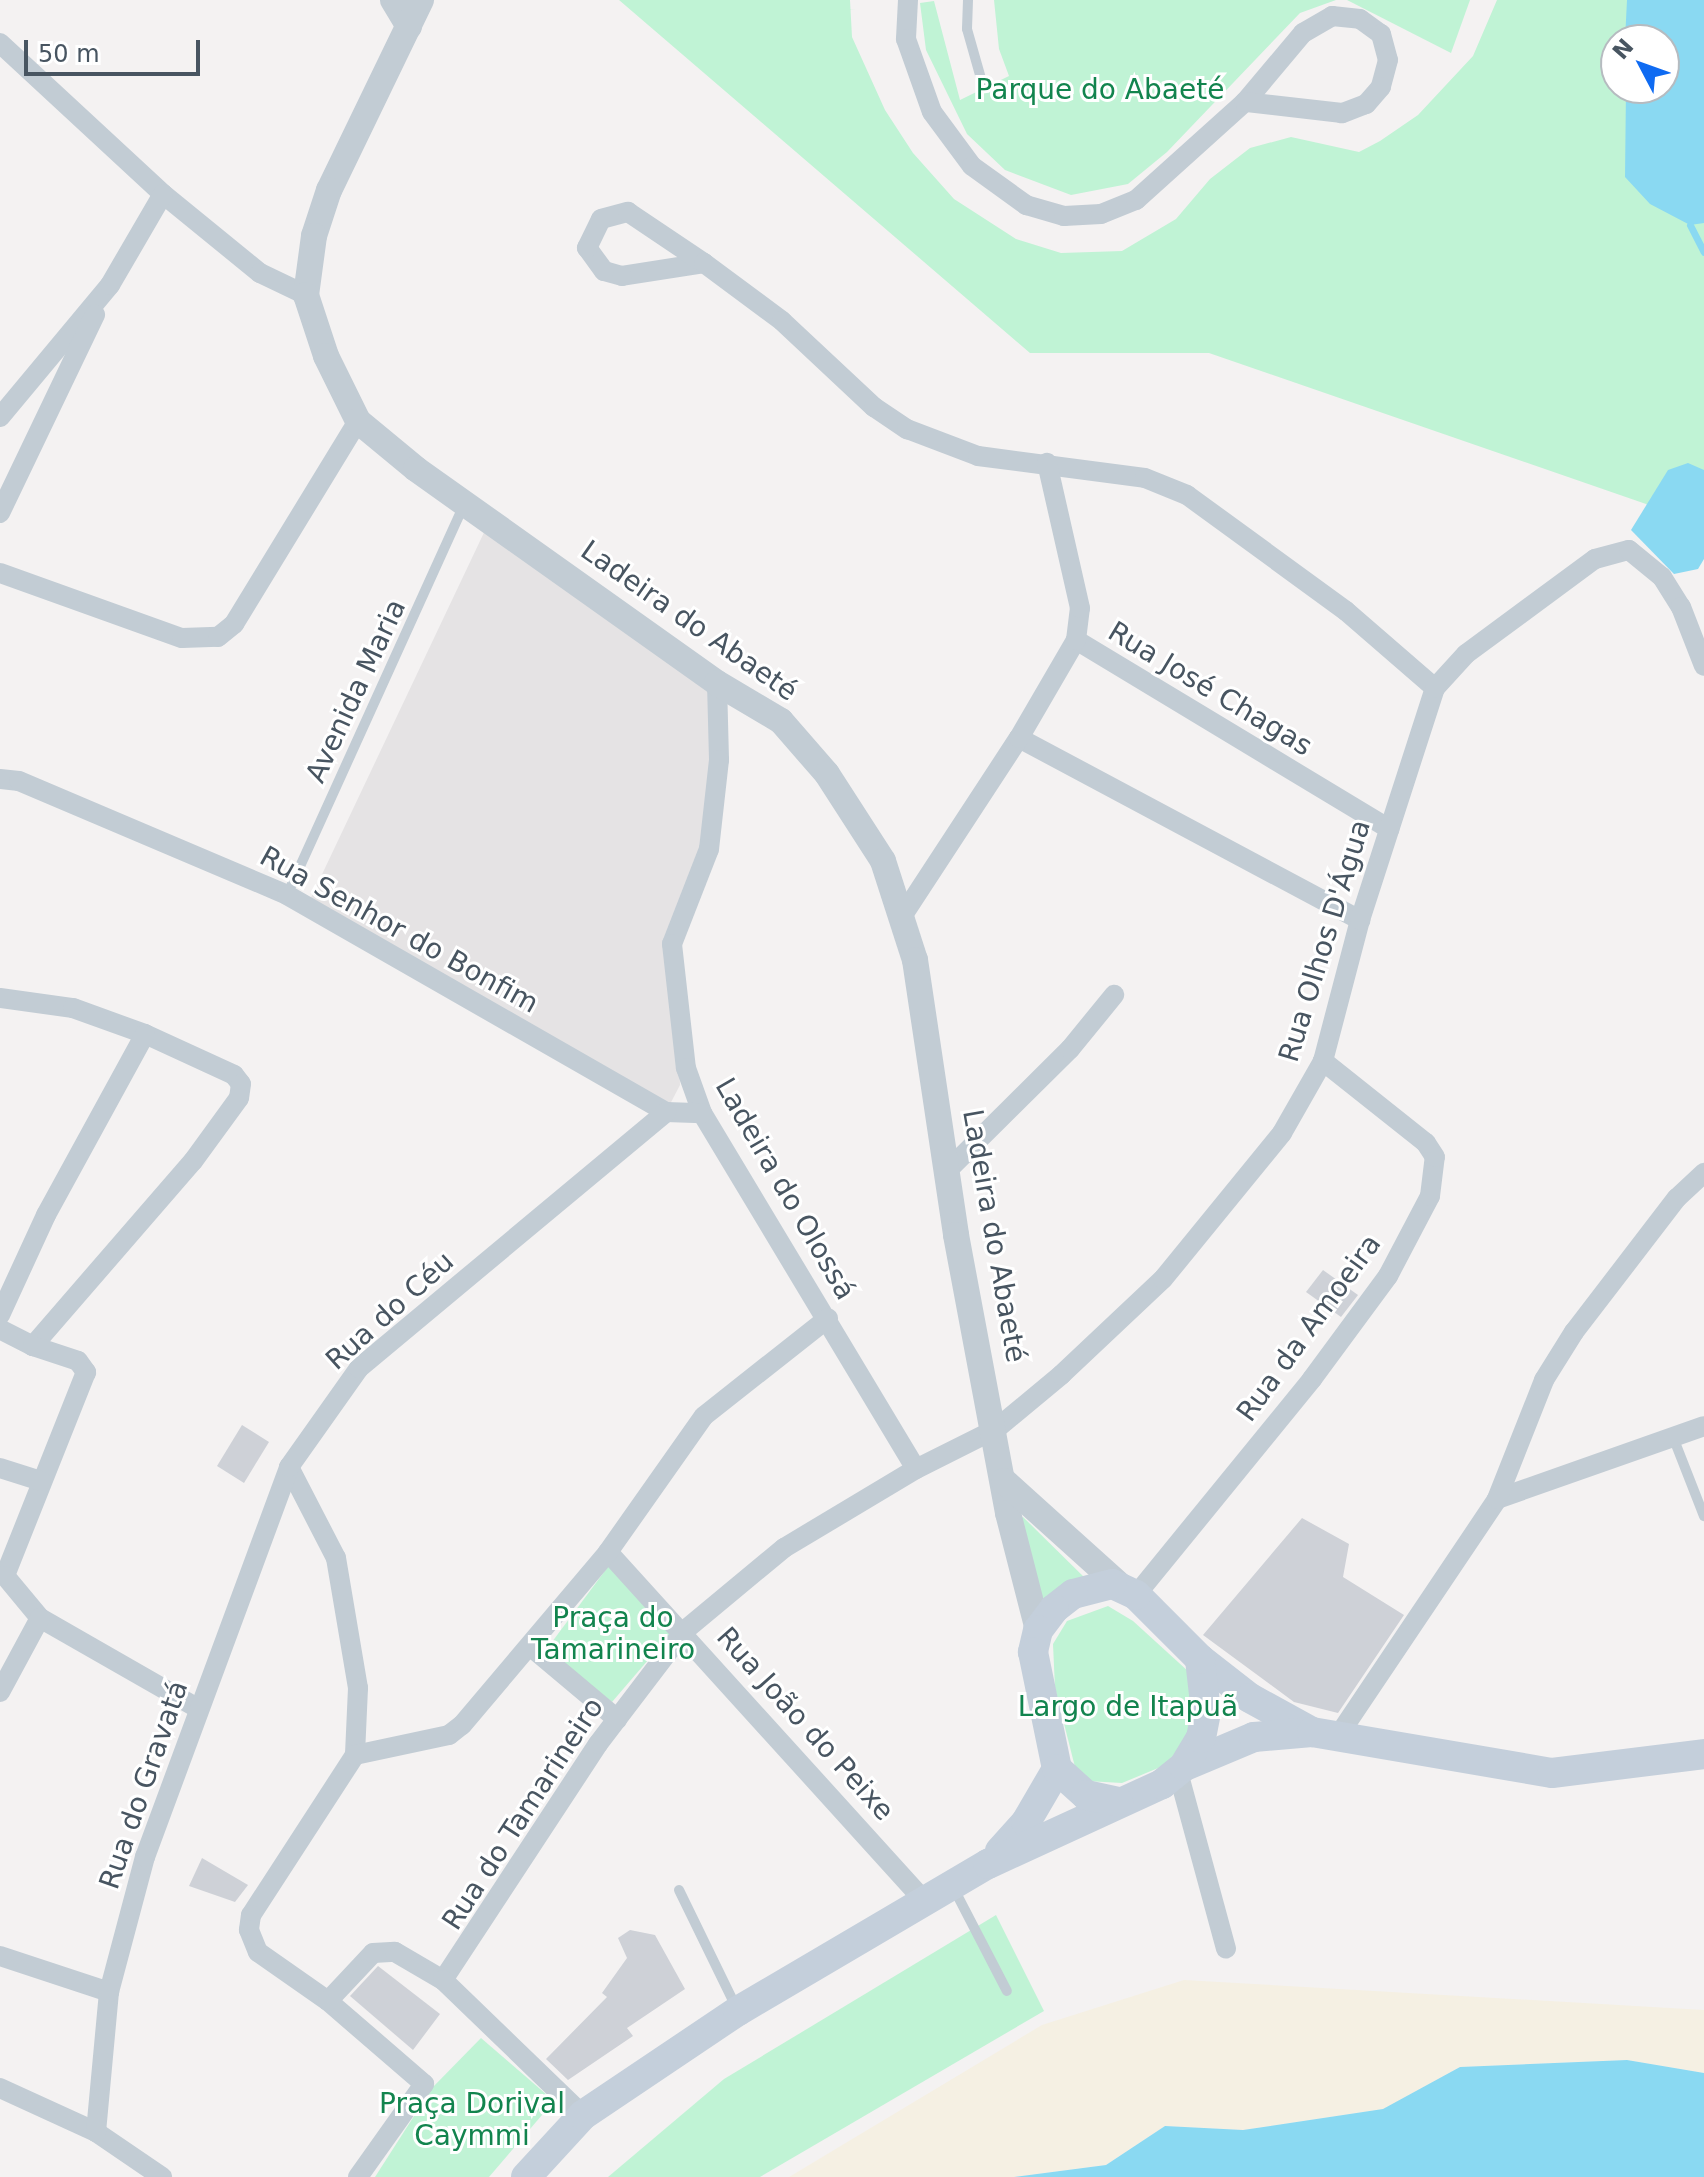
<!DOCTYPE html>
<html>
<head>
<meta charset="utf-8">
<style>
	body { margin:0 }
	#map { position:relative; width:1704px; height:2177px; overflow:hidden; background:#f4f2f2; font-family:"DejaVu Sans",sans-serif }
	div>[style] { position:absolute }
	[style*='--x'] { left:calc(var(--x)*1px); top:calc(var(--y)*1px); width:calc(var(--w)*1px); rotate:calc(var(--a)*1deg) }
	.education>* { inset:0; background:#e5e3e4 }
	.green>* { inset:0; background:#c0f3d5 }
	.sand>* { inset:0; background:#f5f0e3 }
	.water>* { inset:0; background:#8ad9f2 }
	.stream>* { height:7px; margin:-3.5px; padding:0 3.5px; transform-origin:3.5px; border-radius:3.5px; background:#8ad9f2 }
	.building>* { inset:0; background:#ced1d7 }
	.service>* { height:10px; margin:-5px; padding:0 5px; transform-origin:5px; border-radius:5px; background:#c2ccd4 }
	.minor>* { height:20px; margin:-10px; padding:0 10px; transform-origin:10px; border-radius:10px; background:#c2ccd4 }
	.tertiary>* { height:26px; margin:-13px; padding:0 13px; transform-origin:13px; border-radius:13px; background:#c2ccd4 }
	.secondary>* { height:30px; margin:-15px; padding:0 15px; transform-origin:15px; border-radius:15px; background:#c4cfdb }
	span { translate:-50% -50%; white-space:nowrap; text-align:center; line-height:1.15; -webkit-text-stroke:6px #fff; paint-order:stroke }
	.park-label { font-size:28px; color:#12844e }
	.street-label { font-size:28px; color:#485561 }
	.north { position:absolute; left:1600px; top:24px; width:80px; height:80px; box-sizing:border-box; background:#fff; border:2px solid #b6bbc0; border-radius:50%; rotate:311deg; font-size:22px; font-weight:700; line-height:32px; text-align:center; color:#485561 }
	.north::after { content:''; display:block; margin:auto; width:28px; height:36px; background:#0f6bf2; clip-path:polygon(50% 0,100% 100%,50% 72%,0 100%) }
	.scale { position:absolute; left:24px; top:40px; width:176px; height:36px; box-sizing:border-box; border:4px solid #485561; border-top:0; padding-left:10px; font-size:24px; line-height:28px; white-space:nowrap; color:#485561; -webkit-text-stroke:6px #fff; paint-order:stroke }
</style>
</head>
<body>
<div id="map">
	<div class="education">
		<i style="clip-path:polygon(489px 522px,717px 683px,712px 828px,675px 933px,680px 1085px,666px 1112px,307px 906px)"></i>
	</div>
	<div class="green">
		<i style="clip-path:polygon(evenodd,619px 0,850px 0,852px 37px,885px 110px,913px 153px,954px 199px,1016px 239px,1061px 253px,1122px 251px,1176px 219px,1210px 179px,1250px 148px,1291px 137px,1359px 152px,1380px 141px,1418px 115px,1473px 56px,1497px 0,1704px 0,1704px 548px,1646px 504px,1209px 353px,1030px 353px,619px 0,1616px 40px,1664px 40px,1664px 88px,1616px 88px,1616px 40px)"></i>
		<i style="clip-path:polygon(994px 0,1336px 0,1300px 13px,1167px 152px,1128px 184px,1071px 195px,1005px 170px,967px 134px,926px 50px,920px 3px,934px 1px,960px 100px,1009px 76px,999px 49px)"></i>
		<i style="clip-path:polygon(1347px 0,1470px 0,1451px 53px)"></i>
		<i style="clip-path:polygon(1023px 1517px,1088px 1581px,1039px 1610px,1018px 1519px)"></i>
		<i style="clip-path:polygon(610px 1564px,673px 1631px,612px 1702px,546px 1650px)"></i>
		<i style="clip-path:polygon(1108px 1606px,1133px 1621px,1189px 1672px,1199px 1705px,1190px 1738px,1163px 1766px,1122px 1783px,1087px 1781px,1076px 1771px,1055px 1688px,1053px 1644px,1067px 1621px)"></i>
		<i style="clip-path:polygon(996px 1915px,1044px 2011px,760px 2177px,608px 2177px,724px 2079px)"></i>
		<i style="clip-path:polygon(481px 2038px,554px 2101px,489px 2177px,375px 2177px,432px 2088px)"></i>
	</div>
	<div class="sand">
		<i style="clip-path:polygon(1184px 1980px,1704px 2010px,1704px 2073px,1627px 2060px,1460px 2067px,1384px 2109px,1243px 2130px,1165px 2126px,1106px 2165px,1014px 2177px,789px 2177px,1042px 2025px)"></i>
	</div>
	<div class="water">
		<i style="clip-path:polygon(1627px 0,1704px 0,1704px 223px,1690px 225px,1650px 204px,1625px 177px,1626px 88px,1664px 88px,1664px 40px,1625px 40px)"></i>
		<i style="clip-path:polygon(1688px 463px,1704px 470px,1704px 559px,1698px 569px,1674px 574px,1631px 530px,1668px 470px)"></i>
		<i style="clip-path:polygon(1627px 2060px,1704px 2073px,1704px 2177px,1014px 2177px,1106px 2165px,1165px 2126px,1243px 2130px,1383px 2109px,1460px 2067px)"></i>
	</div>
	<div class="stream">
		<i style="--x:1690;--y:225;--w:30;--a:63"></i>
	</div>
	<div class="building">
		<i style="clip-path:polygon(1323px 1270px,1358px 1295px,1341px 1317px,1306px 1292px)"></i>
		<i style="clip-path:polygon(242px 1425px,269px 1442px,244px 1483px,217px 1466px)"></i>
		<i style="clip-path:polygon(1302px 1518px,1349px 1544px,1343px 1577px,1404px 1615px,1338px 1713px,1294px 1702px,1203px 1635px)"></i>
		<i style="clip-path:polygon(202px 1858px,248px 1885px,235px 1902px,189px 1886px)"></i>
		<i style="clip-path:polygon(630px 1930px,655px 1935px,685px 1989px,627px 2028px,633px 2036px,568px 2080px,546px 2059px,607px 1997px,602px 1993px,627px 1958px,618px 1938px)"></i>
		<i style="clip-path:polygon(378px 1966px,440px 2014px,413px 2050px,350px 1996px)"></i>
	</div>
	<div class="service">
		<i style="--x:968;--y:0;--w:29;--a:92"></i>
		<i style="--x:967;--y:29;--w:55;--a:74.2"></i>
		<i style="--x:287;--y:895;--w:426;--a:-65.6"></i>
		<i style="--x:1673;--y:1437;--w:85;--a:68.6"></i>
		<i style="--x:953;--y:1887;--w:117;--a:62.6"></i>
		<i style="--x:679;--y:1890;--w:130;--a:64"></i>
	</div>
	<div class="minor">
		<i style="--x:908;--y:0;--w:39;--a:93"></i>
		<i style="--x:906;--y:39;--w:77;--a:70.4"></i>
		<i style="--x:932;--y:112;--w:67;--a:53.5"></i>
		<i style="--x:972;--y:166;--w:67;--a:35.8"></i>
		<i style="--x:1026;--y:205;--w:40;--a:16"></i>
		<i style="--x:1064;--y:216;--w:37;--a:-3"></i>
		<i style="--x:1101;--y:214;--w:38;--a:-22"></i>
		<i style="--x:1136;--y:200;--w:147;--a:-42"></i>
		<i style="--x:1245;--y:102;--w:90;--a:-50"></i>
		<i style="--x:1303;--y:33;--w:34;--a:-30"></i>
		<i style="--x:1332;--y:16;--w:28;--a:6"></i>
		<i style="--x:1360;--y:19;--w:26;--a:36"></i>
		<i style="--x:1381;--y:34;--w:27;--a:75"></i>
		<i style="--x:1388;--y:60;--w:28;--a:105"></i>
		<i style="--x:1381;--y:87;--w:23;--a:131"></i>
		<i style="--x:1366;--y:104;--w:26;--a:159"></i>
		<i style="--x:1342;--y:113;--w:98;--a:-173.5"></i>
		<i style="--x:0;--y:43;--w:222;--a:42.8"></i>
		<i style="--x:163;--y:194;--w:125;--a:39.2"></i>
		<i style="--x:260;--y:273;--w:51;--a:25.6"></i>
		<i style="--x:704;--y:263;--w:83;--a:171"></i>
		<i style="--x:622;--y:276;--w:19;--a:-164"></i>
		<i style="--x:604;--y:271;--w:29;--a:-126"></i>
		<i style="--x:587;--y:248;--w:32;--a:-64"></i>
		<i style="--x:601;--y:219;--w:28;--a:-15"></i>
		<i style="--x:628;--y:212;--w:92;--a:33.9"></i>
		<i style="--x:704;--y:263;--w:97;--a:36.6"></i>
		<i style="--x:782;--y:321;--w:126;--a:43.1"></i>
		<i style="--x:874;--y:407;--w:40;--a:34"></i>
		<i style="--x:907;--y:429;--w:76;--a:20.8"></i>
		<i style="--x:978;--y:456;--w:168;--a:7.5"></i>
		<i style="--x:1145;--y:478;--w:45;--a:22"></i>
		<i style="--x:1187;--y:495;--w:197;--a:36.1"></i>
		<i style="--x:1346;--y:611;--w:118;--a:40.9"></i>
		<i style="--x:0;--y:417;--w:172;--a:-50.2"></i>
		<i style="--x:110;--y:285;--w:105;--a:-59.8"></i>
		<i style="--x:0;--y:513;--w:220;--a:-64.4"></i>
		<i style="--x:0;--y:573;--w:193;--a:19.7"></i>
		<i style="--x:182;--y:638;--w:36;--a:-2"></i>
		<i style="--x:218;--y:637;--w:21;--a:-39"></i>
		<i style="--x:234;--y:624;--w:238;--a:-58.6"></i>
		<i style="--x:1076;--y:640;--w:366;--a:31.1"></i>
		<i style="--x:717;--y:683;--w:77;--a:88.5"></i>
		<i style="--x:719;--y:760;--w:90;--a:96.4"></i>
		<i style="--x:709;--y:849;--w:102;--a:111.3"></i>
		<i style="--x:672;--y:944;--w:125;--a:83.6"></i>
		<i style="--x:686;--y:1068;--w:48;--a:70.4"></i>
		<i style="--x:702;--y:1113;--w:415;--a:59"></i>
		<i style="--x:1019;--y:738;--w:387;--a:28.1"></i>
		<i style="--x:0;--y:779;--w:19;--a:6"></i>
		<i style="--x:19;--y:781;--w:291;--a:23"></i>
		<i style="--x:287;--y:895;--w:437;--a:29.8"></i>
		<i style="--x:666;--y:1112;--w:36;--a:2"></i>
		<i style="--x:901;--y:918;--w:215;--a:-56.8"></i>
		<i style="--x:1019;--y:738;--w:113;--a:-59.8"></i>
		<i style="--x:1076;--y:640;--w:32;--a:-83"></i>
		<i style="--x:1080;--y:608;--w:149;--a:-102.8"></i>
		<i style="--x:0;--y:998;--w:74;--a:7.8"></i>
		<i style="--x:73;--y:1008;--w:77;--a:19.9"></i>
		<i style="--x:145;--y:1034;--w:98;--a:24.7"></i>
		<i style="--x:234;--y:1075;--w:11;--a:52"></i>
		<i style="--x:241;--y:1084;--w:14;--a:98"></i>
		<i style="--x:239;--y:1098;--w:78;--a:126.1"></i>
		<i style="--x:193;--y:1161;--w:245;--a:130.9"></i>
		<i style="--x:33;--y:1346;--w:37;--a:-153"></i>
		<i style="--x:948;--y:1170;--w:172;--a:-44.8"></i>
		<i style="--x:1070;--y:1049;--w:70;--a:-50.8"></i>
		<i style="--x:0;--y:1315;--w:110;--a:-65.3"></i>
		<i style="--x:46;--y:1215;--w:206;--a:-61.3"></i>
		<i style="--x:33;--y:1346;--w:47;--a:18.4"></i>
		<i style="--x:78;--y:1361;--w:14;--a:54"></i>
		<i style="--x:86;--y:1372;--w:219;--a:111.7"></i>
		<i style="--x:5;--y:1576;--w:55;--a:50.2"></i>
		<i style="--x:40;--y:1618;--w:183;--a:29.8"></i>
		<i style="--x:289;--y:1467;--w:102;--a:62.7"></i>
		<i style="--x:336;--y:1558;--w:132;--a:80.4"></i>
		<i style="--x:358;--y:1688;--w:67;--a:92.6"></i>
		<i style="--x:355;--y:1755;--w:191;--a:123"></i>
		<i style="--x:251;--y:1915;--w:15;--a:98"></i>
		<i style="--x:249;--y:1930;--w:24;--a:68"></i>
		<i style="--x:258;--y:1952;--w:85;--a:35"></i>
		<i style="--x:328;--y:2001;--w:127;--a:40.8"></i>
		<i style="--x:424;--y:2084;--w:114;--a:125.4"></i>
		<i style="--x:0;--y:1468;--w:43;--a:17.6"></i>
		<i style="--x:1497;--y:1499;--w:219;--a:-19.4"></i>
		<i style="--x:608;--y:1552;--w:471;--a:47.8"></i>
		<i style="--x:1136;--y:1595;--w:279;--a:-50.8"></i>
		<i style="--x:1312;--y:1379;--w:128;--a:-53.6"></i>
		<i style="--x:1388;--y:1276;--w:90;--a:-62.3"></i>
		<i style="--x:1430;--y:1196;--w:39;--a:-83"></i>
		<i style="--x:1435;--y:1157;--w:17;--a:-123"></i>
		<i style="--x:1426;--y:1143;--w:132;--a:-141.5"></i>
		<i style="--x:530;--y:1646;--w:114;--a:40"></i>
		<i style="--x:0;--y:1692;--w:84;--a:-61.6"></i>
		<i style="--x:1338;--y:1736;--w:285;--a:-56.1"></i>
		<i style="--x:1497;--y:1499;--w:128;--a:-68.4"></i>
		<i style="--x:1544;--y:1380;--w:57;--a:-58"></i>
		<i style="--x:1574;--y:1332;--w:169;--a:-52.5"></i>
		<i style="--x:1677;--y:1198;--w:37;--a:-43"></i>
		<i style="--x:355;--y:1755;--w:96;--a:-12"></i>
		<i style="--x:449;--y:1735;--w:16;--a:-38"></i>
		<i style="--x:462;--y:1725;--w:226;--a:-49.8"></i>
		<i style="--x:608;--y:1552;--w:166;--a:-54.8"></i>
		<i style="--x:704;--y:1416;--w:158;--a:-38.3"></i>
		<i style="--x:1178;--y:1772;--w:183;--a:74.8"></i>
		<i style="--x:0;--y:1956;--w:115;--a:18.3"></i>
		<i style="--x:443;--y:1980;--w:282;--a:-56.7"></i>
		<i style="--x:598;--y:1744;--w:142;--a:-52.7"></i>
		<i style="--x:684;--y:1631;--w:130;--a:-39.7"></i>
		<i style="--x:784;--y:1548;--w:154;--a:-30.9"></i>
		<i style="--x:916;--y:1469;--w:89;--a:-26.6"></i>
		<i style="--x:996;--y:1429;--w:85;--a:-39.7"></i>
		<i style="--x:1061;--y:1375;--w:140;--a:-43.3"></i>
		<i style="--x:1163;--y:1279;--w:188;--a:-50.8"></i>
		<i style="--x:1282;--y:1133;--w:83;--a:-60.3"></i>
		<i style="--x:1323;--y:1061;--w:146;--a:-75.3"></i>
		<i style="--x:1360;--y:920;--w:244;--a:-72.1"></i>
		<i style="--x:1435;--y:688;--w:46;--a:-47.6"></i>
		<i style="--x:1466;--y:654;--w:160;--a:-36.4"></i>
		<i style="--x:1595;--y:559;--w:35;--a:-15"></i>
		<i style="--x:1629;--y:550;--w:43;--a:39.3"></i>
		<i style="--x:1662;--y:577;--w:36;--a:58"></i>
		<i style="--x:1681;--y:607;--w:63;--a:68.7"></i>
		<i style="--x:328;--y:2001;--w:66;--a:-46.8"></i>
		<i style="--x:373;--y:1953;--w:22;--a:-3"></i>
		<i style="--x:395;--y:1952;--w:56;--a:30.3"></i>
		<i style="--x:443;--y:1980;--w:194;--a:44"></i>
		<i style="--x:0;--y:2088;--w:106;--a:24.6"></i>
		<i style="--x:96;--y:2132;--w:80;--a:34.3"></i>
		<i style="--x:96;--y:2132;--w:141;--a:-84.7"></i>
		<i style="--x:109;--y:1992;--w:140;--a:-75.1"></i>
		<i style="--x:145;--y:1857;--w:416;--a:-69.7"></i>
		<i style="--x:289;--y:1467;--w:121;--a:-54.7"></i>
		<i style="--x:359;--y:1368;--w:400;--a:-39.8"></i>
	</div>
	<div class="tertiary">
		<i style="--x:393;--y:0;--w:31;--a:59"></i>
		<i style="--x:421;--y:0;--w:211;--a:115.8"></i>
		<i style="--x:329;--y:190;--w:48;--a:108.1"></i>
		<i style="--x:314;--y:236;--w:60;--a:97.7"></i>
		<i style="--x:306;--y:295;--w:64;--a:71.8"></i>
		<i style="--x:326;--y:356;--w:72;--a:63.8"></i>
		<i style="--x:358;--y:421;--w:75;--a:39.6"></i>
		<i style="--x:416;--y:469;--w:369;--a:35.4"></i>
		<i style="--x:717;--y:683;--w:74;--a:30.7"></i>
		<i style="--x:781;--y:721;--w:70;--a:49"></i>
		<i style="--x:827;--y:774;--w:103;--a:57.2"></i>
		<i style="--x:883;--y:861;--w:104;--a:72.1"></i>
		<i style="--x:915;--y:960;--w:278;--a:81.5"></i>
		<i style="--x:956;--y:1235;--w:283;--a:79.4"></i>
		<i style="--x:1008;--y:1513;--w:121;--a:75.6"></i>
		<i style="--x:1004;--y:1481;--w:161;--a:42"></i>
	</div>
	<div class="secondary">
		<i style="--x:1200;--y:1659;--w:63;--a:38"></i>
		<i style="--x:1250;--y:1698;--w:71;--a:28.7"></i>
		<i style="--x:1185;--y:1766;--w:75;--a:-22.8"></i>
		<i style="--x:1254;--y:1737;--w:58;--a:-4.9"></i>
		<i style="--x:1312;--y:1732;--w:243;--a:9.7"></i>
		<i style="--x:1552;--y:1773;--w:153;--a:-7.1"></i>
		<i style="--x:1000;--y:1851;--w:39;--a:-48"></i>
		<i style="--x:1026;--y:1822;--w:61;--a:-59.7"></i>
		<i style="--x:526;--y:2177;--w:84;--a:-47.4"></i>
		<i style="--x:583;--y:2115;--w:187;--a:-33.9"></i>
		<i style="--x:738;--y:2011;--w:290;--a:-30.5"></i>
		<i style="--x:988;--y:1864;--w:192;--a:-24.7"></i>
		<i style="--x:1162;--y:1784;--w:28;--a:-39"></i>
		<i style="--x:1184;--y:1766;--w:33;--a:-59"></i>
		<i style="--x:1201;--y:1738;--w:26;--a:-79"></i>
		<i style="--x:1206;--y:1712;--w:53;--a:-96.5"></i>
		<i style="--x:1200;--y:1659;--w:91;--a:-135"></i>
		<i style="--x:1136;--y:1595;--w:26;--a:-155"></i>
		<i style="--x:1112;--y:1584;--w:40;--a:165.6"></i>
		<i style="--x:1073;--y:1594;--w:24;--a:142"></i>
		<i style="--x:1054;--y:1609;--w:26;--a:127"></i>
		<i style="--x:1038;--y:1630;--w:23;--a:103"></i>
		<i style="--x:1033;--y:1652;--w:119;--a:78.4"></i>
		<i style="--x:1057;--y:1769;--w:39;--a:42"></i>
		<i style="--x:1086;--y:1795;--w:33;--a:12"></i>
	</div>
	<div class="park-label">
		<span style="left:1100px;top:90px">Parque do Abaeté</span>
		<span style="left:613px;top:1634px">Praça do<br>Tamarineiro</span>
		<span style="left:1128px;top:1707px">Largo de Itapuã</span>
		<span style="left:472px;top:2120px">Praça Dorival<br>Caymmi</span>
	</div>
	<div class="street-label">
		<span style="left:689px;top:621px;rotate:35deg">Ladeira do Abaeté</span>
		<span style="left:1210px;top:689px;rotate:31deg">Rua José Chagas</span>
		<span style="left:356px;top:691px;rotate:-65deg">Avenida Maria</span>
		<span style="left:399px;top:930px;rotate:29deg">Rua Senhor do Bonfim</span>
		<span style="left:1325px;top:941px;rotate:-73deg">Rua Olhos D'Água</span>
		<span style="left:785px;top:1189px;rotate:60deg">Ladeira do Olossá</span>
		<span style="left:994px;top:1236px;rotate:80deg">Ladeira do Abaeté</span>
		<span style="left:390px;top:1311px;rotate:-42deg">Rua do Céu</span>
		<span style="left:1309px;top:1328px;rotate:-54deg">Rua da Amoeira</span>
		<span style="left:805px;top:1724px;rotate:48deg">Rua João do Peixe</span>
		<span style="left:144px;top:1785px;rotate:-71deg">Rua do Gravatá</span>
		<span style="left:523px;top:1814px;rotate:-57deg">Rua do Tamarineiro</span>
	</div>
	<div class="north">N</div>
	<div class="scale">50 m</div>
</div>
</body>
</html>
